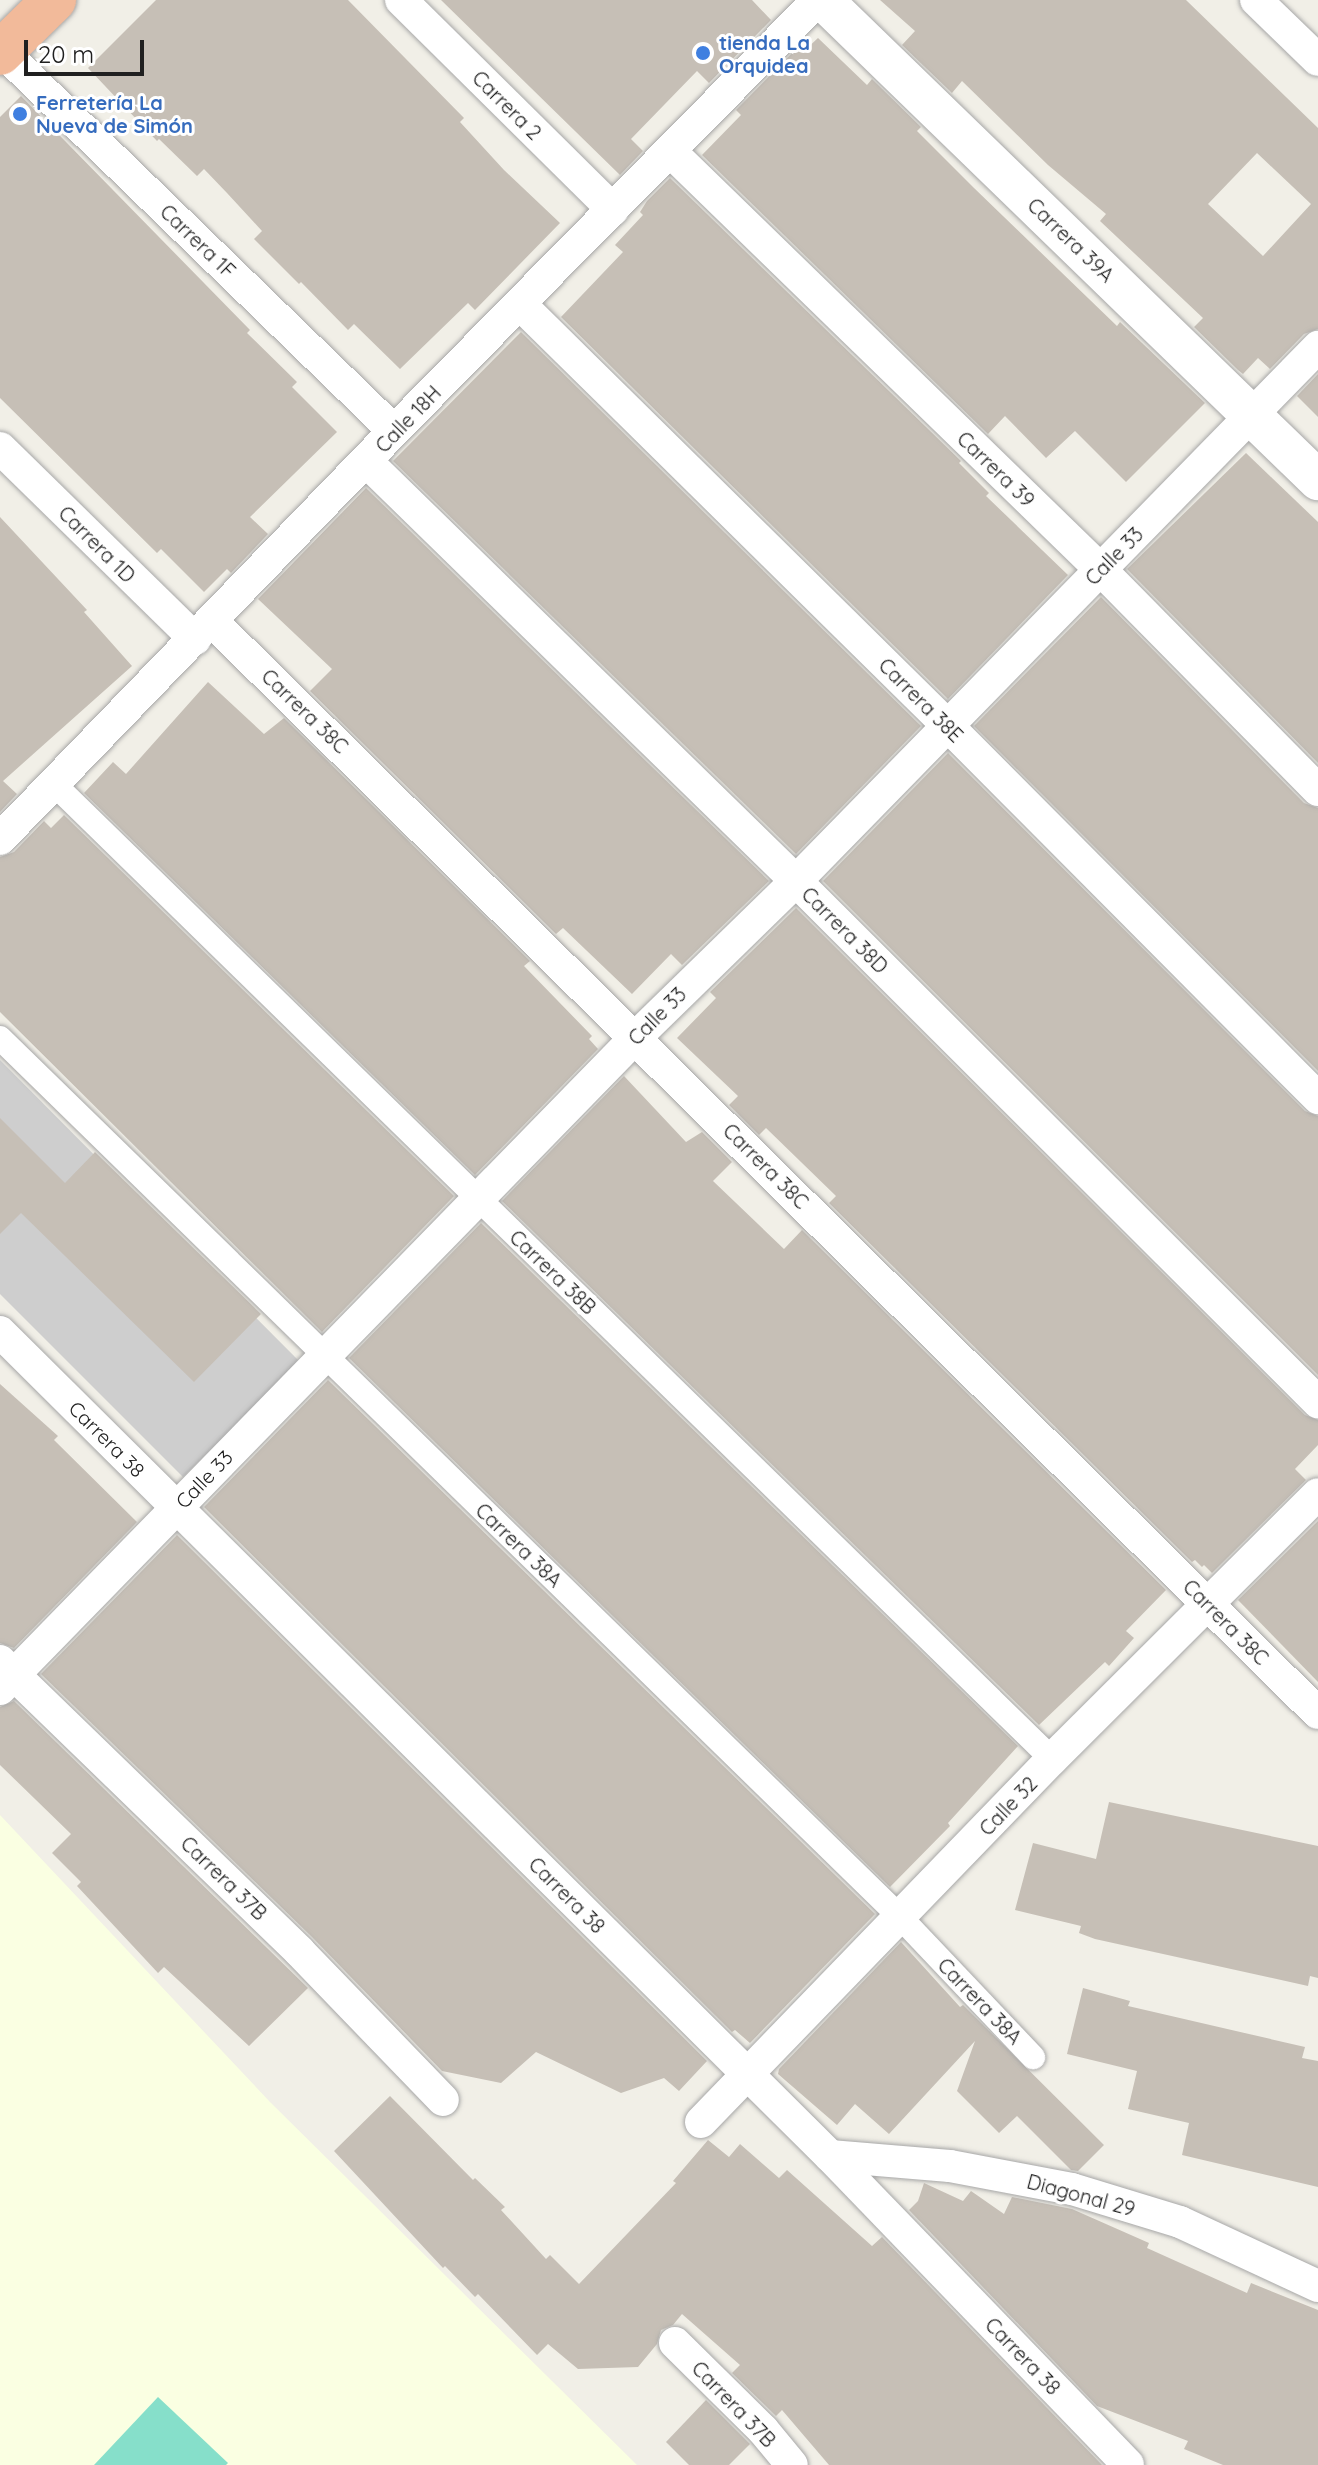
<!DOCTYPE html>
<html>
<head>
<meta charset="utf-8">
<style>
	body { margin:0 }
	#map { position:relative; width:1318px; height:2465px; overflow:hidden; background:#f1efe7; font-family:Quicksand,sans-serif }
	div>[style] { position:absolute }
	[style*='--x'] { left:calc(var(--x)*1px); top:calc(var(--y)*1px); width:calc(var(--w)*1px); rotate:calc(var(--a)*1deg) }
	.education>* { inset:0; background:#faffe2 }
	.religious>* { inset:0; background:#cecece }
	.pitch>* { inset:0; background:#86dfca }
	.building>* { inset:0; background:#c6bfb6 }
	.roads { filter:drop-shadow(0 0 2px #a7a7a7) drop-shadow(0 0 2px #a7a7a7) }
	.pedestrian>* { height:24px; margin:-12px; padding:0 12px; transform-origin:12px; border-radius:12px; background:#fff }
	.minor>* { height:32px; margin:-16px; padding:0 16px; transform-origin:16px; border-radius:16px; background:#fff }
	.tertiary>* { height:40px; margin:-20px; padding:0 20px; transform-origin:20px; border-radius:20px; background:#fff }
	.trunk>* { height:44px; margin:-22px; padding:0 22px; transform-origin:22px; border-radius:22px; background:#f2ba9a }
	.dots>* { width:22px; height:22px; translate:-50% -50%; box-sizing:border-box; border:4px solid #fff; border-radius:50% }
	span { translate:-50% -50%; white-space:nowrap; text-align:center; line-height:1.15; -webkit-text-stroke:6px #fff; paint-order:stroke }
	.shop-label { font-size:20px; color:#366cbe; font-weight:700 }
	.left { translate:0 -50%; text-align:left }
	.street-label { font-size:20px; color:#202020 }
	.scale { position:absolute; left:24px; top:40px; width:120px; height:36px; box-sizing:border-box; border:4px solid #202020; border-top:0; padding-left:10px; font-size:24px; line-height:28px; white-space:nowrap; color:#202020; -webkit-text-stroke:6px #fff; paint-order:stroke }
</style>
</head>
<body>
<div id="map">
	<div class="education">
		<i style="clip-path:polygon(0 1815px,270px 2102px,637px 2465px,0 2465px)"></i>
	</div>
	<div class="religious">
		<i style="clip-path:polygon(0 1060px,300px 1362px,183px 1477px,0 1294px)"></i>
	</div>
	<div class="pitch">
		<i style="clip-path:polygon(158px 2397px,228px 2463px,226px 2465px,94px 2465px)"></i>
	</div>
	<div class="building">
		<i style="clip-path:polygon(156px 0,348px 0,464px 118px,460px 122px,504px 170px,560px 223px,475px 310px,468px 303px,400px 369px,354px 324px,348px 330px,301px 282px,299px 284px,254px 239px,262px 231px,227px 193px,204px 169px,197px 176px,159px 139px,157px 141px,88px 68px)"></i>
		<i style="clip-path:polygon(441px 0,752px 0,771px 20px,709px 83px,697px 71px,631px 139px,643px 151px,620px 175px)"></i>
		<i style="clip-path:polygon(evenodd,880px 0,1186px 0,1318px 128px,1318px 329px,1304px 334px,1270px 369px,1258px 358px,1243px 374px,1238px 370px,1194px 327px,1203px 318px,1100px 221px,1106px 214px,1048px 165px,962px 81px,952px 93px,902px 45px,915px 31px,880px 0,1257px 153px,1311px 204px,1263px 256px,1208px 204px,1257px 153px)"></i>
		<i style="clip-path:polygon(818px 38px,867px 85px,872px 79px,921px 127px,917px 131px,974px 188px,1117px 326px,1120px 322px,1205px 403px,1126px 482px,1075px 431px,1046px 458px,1005px 416px,988px 434px,702px 155px,741px 115px,736px 110px,798px 47px,803px 52px)"></i>
		<i style="clip-path:polygon(21px 96px,250px 330px,247px 333px,297px 382px,292px 387px,337px 432px,250px 517px,268px 534px,231px 573px,227px 569px,204px 592px,161px 549px,157px 553px,0 398px,0 117px)"></i>
		<i style="clip-path:polygon(670px 178px,961px 461px,959px 463px,989px 493px,986px 496px,1068px 575px,948px 699px,561px 317px,623px 252px,615px 245px,643px 215px,640px 212px,647px 201px)"></i>
		<i style="clip-path:polygon(521px 332px,921px 726px,796px 854px,393px 461px)"></i>
		<i style="clip-path:polygon(1318px 374px,1318px 417px,1297px 396px)"></i>
		<i style="clip-path:polygon(1246px 453px,1318px 522px,1318px 763px,1127px 569px)"></i>
		<i style="clip-path:polygon(366px 488px,769px 881px,682px 965px,671px 954px,632px 994px,563px 928px,556px 934px,310px 691px,332px 669px,258px 599px)"></i>
		<i style="clip-path:polygon(0 517px,87px 610px,84px 612px,132px 666px,3px 781px,17px 794px,0 812px)"></i>
		<i style="clip-path:polygon(1101px 597px,1304px 803px,1318px 808px,1318px 1071px,974px 726px)"></i>
		<i style="clip-path:polygon(208px 682px,264px 734px,284px 718px,530px 961px,524px 966px,592px 1036px,589px 1039px,598px 1049px,475px 1175px,84px 793px,113px 762px,126px 774px)"></i>
		<i style="clip-path:polygon(948px 753px,1305px 1111px,1318px 1116px,1318px 1375px,823px 881px)"></i>
		<i style="clip-path:polygon(64px 815px,454px 1196px,322px 1332px,0 1012px,0 857px,14px 852px,44px 821px,51px 828px)"></i>
		<i style="clip-path:polygon(796px 908px,1305px 1415px,1318px 1420px,1318px 1445px,1295px 1469px,1306px 1480px,1212px 1573px,1204px 1565px,1202px 1567px,1195px 1560px,1192px 1562px,829px 1203px,836px 1196px,766px 1128px,759px 1135px,729px 1105px,738px 1096px,677px 1038px,716px 998px,710px 992px)"></i>
		<i style="clip-path:polygon(624px 1076px,686px 1142px,702px 1132px,732px 1162px,713px 1181px,784px 1249px,802px 1230px,1166px 1590px,1126px 1631px,1134px 1638px,1109px 1666px,1105px 1662px,1039px 1725px,502px 1201px)"></i>
		<i style="clip-path:polygon(0 1118px,65px 1183px,95px 1152px,261px 1314px,194px 1382px,21px 1213px,0 1234px)"></i>
		<i style="clip-path:polygon(481px 1223px,1018px 1746px,948px 1823px,950px 1826px,890px 1887px,349px 1358px)"></i>
		<i style="clip-path:polygon(328px 1380px,875px 1914px,750px 2043px,735px 2030px,732px 2032px,204px 1507px)"></i>
		<i style="clip-path:polygon(0 1384px,58px 1436px,54px 1440px,137px 1522px,14px 1648px,0 1643px)"></i>
		<i style="clip-path:polygon(1318px 1521px,1318px 1682px,1238px 1600px)"></i>
		<i style="clip-path:polygon(177px 1535px,707px 2061px,679px 2091px,664px 2078px,621px 2093px,536px 2052px,501px 2083px,442px 2071px,312px 1937px,41px 1674px)"></i>
		<i style="clip-path:polygon(14px 1701px,308px 1988px,249px 2046px,164px 1967px,158px 1973px,77px 1886px,81px 1882px,52px 1853px,71px 1834px,0 1765px,0 1707px)"></i>
		<i style="clip-path:polygon(1109px 1802px,1318px 1846px,1318px 1978px,1310px 1976px,1308px 1986px,1095px 1939px,1079px 1933px,1081px 1926px,1015px 1910px,1033px 1843px,1096px 1859px)"></i>
		<i style="clip-path:polygon(901px 1942px,960px 2007px,963px 2005px,1104px 2145px,1078px 2171px,1071px 2170px,1017px 2116px,999px 2133px,957px 2091px,975px 2041px,889px 2134px,855px 2104px,837px 2125px,778px 2074px,779px 2069px)"></i>
		<i style="clip-path:polygon(1083px 1988px,1130px 2001px,1128px 2006px,1305px 2047px,1302px 2058px,1318px 2061px,1318px 2187px,1182px 2155px,1189px 2123px,1128px 2109px,1137px 2071px,1067px 2054px)"></i>
		<i style="clip-path:polygon(390px 2096px,473px 2180px,475px 2178px,505px 2207px,501px 2210px,546px 2259px,550px 2255px,579px 2284px,676px 2183px,673px 2181px,708px 2140px,729px 2157px,740px 2144px,779px 2178px,787px 2170px,872px 2246px,882px 2237px,1102px 2465px,829px 2465px,782px 2410px,776px 2416px,732px 2373px,740px 2365px,682px 2314px,673px 2325px,661px 2330px,657px 2344px,638px 2367px,578px 2369px,548px 2344px,537px 2355px,478px 2294px,475px 2297px,445px 2266px,443px 2268px,334px 2151px)"></i>
		<i style="clip-path:polygon(924px 2183px,963px 2201px,971px 2191px,1004px 2214px,1012px 2197px,1072px 2209px,1149px 2243px,1147px 2248px,1247px 2293px,1251px 2283px,1318px 2310px,1318px 2465px,1223px 2465px,1184px 2449px,1188px 2441px,1097px 2406px,909px 2210px,918px 2201px)"></i>
		<i style="clip-path:polygon(706px 2400px,750px 2444px,729px 2465px,689px 2465px,666px 2442px)"></i>
	</div>
	<div class="roads">
		<div class="pedestrian">
			<i style="--x:54;--y:784;--w:1395;--a:44.33"></i>
			<i style="--x:0;--y:1038;--w:1259;--a:44.32"></i>
			<i style="--x:901;--y:1918;--w:192;--a:46.5"></i>
		</div>
		<div class="minor">
			<i style="--x:401;--y:0;--w:298;--a:44.7"></i>
			<i style="--x:1256;--y:0;--w:86;--a:44.1"></i>
			<i style="--x:2;--y:51;--w:546;--a:44.11"></i>
			<i style="--x:670;--y:151;--w:601;--a:44.19"></i>
			<i style="--x:1101;--y:570;--w:309;--a:45.4"></i>
			<i style="--x:521;--y:305;--w:597;--a:44.59"></i>
			<i style="--x:946;--y:724;--w:528;--a:45.15"></i>
			<i style="--x:0;--y:448;--w:273;--a:44.4"></i>
			<i style="--x:367;--y:462;--w:600;--a:44.32"></i>
			<i style="--x:796;--y:881;--w:738;--a:44.95"></i>
			<i style="--x:212;--y:621;--w:1554;--a:44.64"></i>
			<i style="--x:0;--y:839;--w:567;--a:-46"></i>
			<i style="--x:394;--y:431;--w:605;--a:-45.47"></i>
			<i style="--x:0;--y:1332;--w:1170;--a:44.79"></i>
			<i style="--x:830;--y:2156;--w:429;--a:46"></i>
			<i style="--x:0;--y:1661;--w:417;--a:44.1"></i>
			<i style="--x:299;--y:1951;--w:207;--a:46"></i>
			<i style="--x:0;--y:1689;--w:911;--a:-45.71"></i>
			<i style="--x:636;--y:1037;--w:223;--a:-44.3"></i>
			<i style="--x:796;--y:881;--w:747;--a:-45.65"></i>
			<i style="--x:701;--y:2122;--w:505;--a:-45.96"></i>
			<i style="--x:1052;--y:1759;--w:375;--a:-44.9"></i>
			<i style="--x:830;--y:2156;--w:120;--a:4.8"></i>
			<i style="--x:950;--y:2166;--w:124;--a:10.7"></i>
			<i style="--x:1072;--y:2189;--w:113;--a:17"></i>
			<i style="--x:1180;--y:2222;--w:152;--a:24.9"></i>
			<i style="--x:675;--y:2343;--w:124;--a:44.7"></i>
			<i style="--x:763;--y:2430;--w:45;--a:50.4"></i>
		</div>
		<div class="tertiary">
			<i style="--x:823;--y:0;--w:690;--a:44.12"></i>
		</div>
		<div class="trunk">
			<i style="--x:0;--y:53;--w:76;--a:-44.5"></i>
		</div>
	</div>
	<div class="dots">
		<i style="left:703px;top:53px;background:#3f7fe0"></i>
		<i style="left:20px;top:114px;background:#3f7fe0"></i>
	</div>
	<div class="shop-label">
		<span class="left" style="left:719px;top:54px">tienda La<br>Orquidea</span>
		<span class="left" style="left:36px;top:114px">Ferretería La<br>Nueva de Simón</span>
	</div>
	<div class="street-label">
		<span style="left:507px;top:105px;rotate:45deg">Carrera 2</span>
		<span style="left:1071px;top:240px;rotate:44deg">Carrera 39A</span>
		<span style="left:198px;top:241px;rotate:44deg">Carrera 1F</span>
		<span style="left:408px;top:419px;rotate:-46deg">Calle 18H</span>
		<span style="left:996px;top:469px;rotate:44deg">Carrera 39</span>
		<span style="left:97px;top:544px;rotate:45deg">Carrera 1D</span>
		<span style="left:1114px;top:556px;rotate:-45deg">Calle 33</span>
		<span style="left:921px;top:700px;rotate:45deg">Carrera 38E</span>
		<span style="left:305px;top:711px;rotate:44deg">Carrera 38C</span>
		<span style="left:845px;top:930px;rotate:45deg">Carrera 38D</span>
		<span style="left:657px;top:1016px;rotate:-45deg">Calle 33</span>
		<span style="left:766px;top:1166px;rotate:45deg">Carrera 38C</span>
		<span style="left:553px;top:1272px;rotate:44deg">Carrera 38B</span>
		<span style="left:107px;top:1439px;rotate:45deg">Carrera 38</span>
		<span style="left:204px;top:1479px;rotate:-46deg">Calle 33</span>
		<span style="left:519px;top:1545px;rotate:44deg">Carrera 38A</span>
		<span style="left:1226px;top:1622px;rotate:45deg">Carrera 38C</span>
		<span style="left:1008px;top:1806px;rotate:-46deg">Calle 32</span>
		<span style="left:224px;top:1878px;rotate:44deg">Carrera 37B</span>
		<span style="left:567px;top:1895px;rotate:45deg">Carrera 38</span>
		<span style="left:980px;top:2001px;rotate:46deg">Carrera 38A</span>
		<span style="left:1081px;top:2195px;rotate:15deg">Diagonal 29</span>
		<span style="left:1023px;top:2356px;rotate:46deg">Carrera 38</span>
		<span style="left:734px;top:2404px;rotate:46deg">Carrera 37B</span>
	</div>
	<div class="scale">20 m</div>
</div>
</body>
</html>
